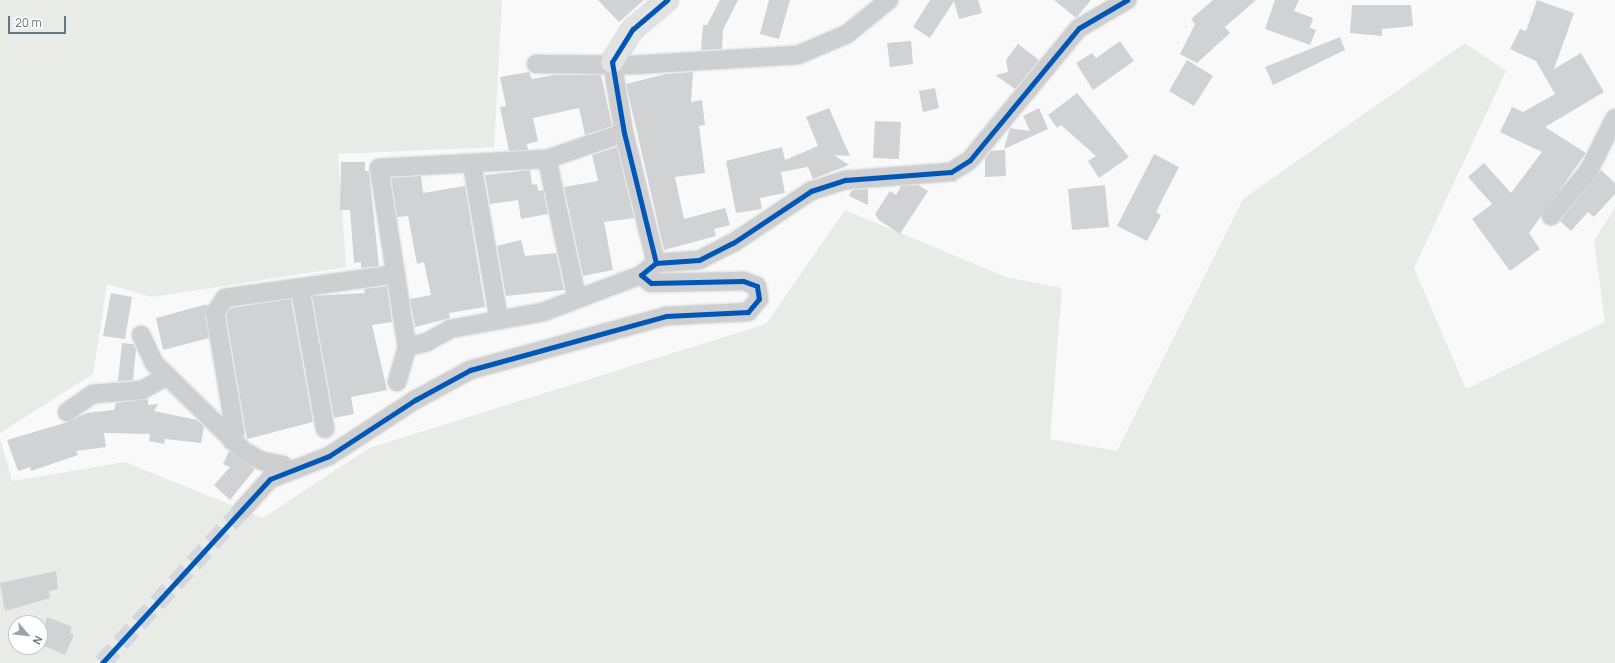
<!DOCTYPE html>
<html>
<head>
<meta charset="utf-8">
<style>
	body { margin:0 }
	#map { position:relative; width:1615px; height:663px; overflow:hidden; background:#f9f9f9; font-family:Manrope,sans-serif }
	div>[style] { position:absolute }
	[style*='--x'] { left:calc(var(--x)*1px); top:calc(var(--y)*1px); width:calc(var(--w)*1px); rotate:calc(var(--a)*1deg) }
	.green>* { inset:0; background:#e8ebe6 }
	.building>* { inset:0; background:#d0d2d3 }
	.street-tunnel>* { height:18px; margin-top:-9px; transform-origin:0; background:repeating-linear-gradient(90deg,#d4d8dc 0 18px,transparent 0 27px) }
	.roads { filter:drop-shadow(0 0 1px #d5d6d7) drop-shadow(0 0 1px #d5d6d7) }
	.street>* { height:18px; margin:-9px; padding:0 9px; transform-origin:9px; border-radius:9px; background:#cecfd0 }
	.secondary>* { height:22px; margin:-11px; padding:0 11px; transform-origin:11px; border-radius:11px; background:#e1e2e2 }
	.cycleway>* { height:5px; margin:-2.5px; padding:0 2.5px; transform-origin:2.5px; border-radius:2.5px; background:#0057b8 }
	span { translate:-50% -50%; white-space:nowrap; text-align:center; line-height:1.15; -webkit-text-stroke:4px #fff; paint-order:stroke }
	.north { position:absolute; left:8px; top:615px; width:40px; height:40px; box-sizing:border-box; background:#fff; border:1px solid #c1c8cd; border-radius:50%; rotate:118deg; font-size:11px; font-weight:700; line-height:16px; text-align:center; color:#657683 }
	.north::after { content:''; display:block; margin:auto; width:14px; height:18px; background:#99a4ac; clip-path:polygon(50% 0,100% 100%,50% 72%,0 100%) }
	.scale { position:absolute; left:8px; top:16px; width:58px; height:18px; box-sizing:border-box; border:2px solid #657683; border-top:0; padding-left:5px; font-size:12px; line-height:14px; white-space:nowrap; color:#657683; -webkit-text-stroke:3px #fff; paint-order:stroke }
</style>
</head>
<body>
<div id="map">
	<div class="green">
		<i style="clip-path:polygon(0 0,502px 0,494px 147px,338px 154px,346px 267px,152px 297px,107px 284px,93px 374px,0 433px)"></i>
		<i style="clip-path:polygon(evenodd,1465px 43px,1506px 71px,1414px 268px,1466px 389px,1605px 322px,1594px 241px,1615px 207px,1615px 663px,0 663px,0 438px,12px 481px,125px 462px,263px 518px,369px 448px,766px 324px,845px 210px,1006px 277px,1062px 288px,1050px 439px,1117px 451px,1243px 199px,1465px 43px,16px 623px,40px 623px,40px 647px,16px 647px,16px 623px)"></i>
	</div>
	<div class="building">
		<i style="clip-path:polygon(598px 0,644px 0,619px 22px)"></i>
		<i style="clip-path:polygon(720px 0,738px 0,723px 30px,722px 49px,701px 50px,703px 25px,707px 25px)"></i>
		<i style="clip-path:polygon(769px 0,790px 0,779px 39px,760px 34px)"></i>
		<i style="clip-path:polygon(930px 0,978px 0,982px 13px,959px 19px,954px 1px,930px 38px,913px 27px)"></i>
		<i style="clip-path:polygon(1054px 0,1091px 0,1076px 18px)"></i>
		<i style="clip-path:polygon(1213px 0,1256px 0,1225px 27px,1230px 33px,1197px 63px,1180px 54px,1195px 24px,1191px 19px)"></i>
		<i style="clip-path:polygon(1275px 0,1299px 0,1294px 11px,1313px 18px,1310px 28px,1316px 30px,1310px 45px,1265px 29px)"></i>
		<i style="clip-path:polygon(1537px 0,1574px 13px,1554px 69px,1581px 53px,1604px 92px,1545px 127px,1586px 153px,1529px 233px,1540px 249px,1510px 271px,1472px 219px,1492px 204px,1468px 177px,1484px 163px,1511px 193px,1542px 152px,1500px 132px,1512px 107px,1523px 112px,1555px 94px,1536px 61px,1510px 49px,1520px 29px,1526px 31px)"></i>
		<i style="clip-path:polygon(1352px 5px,1411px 5px,1413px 26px,1382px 29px,1382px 36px,1350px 33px)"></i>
		<i style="clip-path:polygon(1340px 37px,1345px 50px,1273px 85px,1265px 67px)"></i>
		<i style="clip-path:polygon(911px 41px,913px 64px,890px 67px,887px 43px)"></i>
		<i style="clip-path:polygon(1120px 41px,1134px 61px,1093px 90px,1076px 63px,1092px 53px,1096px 58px)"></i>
		<i style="clip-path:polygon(1018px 44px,1039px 60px,1015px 89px,995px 75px,1008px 72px,1006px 60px)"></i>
		<i style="clip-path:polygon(1187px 60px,1213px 76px,1194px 106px,1169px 91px)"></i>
		<i style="clip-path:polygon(529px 72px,532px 79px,553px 75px,601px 75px,612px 126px,585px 135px,579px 108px,533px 118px,538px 141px,527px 144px,528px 150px,509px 151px,500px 107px,506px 106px,500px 77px)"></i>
		<i style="clip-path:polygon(693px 72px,691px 102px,702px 100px,705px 125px,699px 126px,705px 173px,675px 177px,684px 219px,725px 208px,730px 225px,714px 229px,716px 236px,664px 250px,626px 84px,666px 74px)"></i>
		<i style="clip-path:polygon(935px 88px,939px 108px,923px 112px,919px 91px)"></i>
		<i style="clip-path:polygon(1077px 93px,1129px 157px,1099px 178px,1088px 161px,1096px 156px,1061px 125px,1057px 128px,1048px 115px)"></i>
		<i style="clip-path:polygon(829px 108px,850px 156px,834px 155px,849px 165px,813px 179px,808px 167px,781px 172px,785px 193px,760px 198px,762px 209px,736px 213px,726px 161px,782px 147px,785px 160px,818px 146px,806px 117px)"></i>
		<i style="clip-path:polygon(1039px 108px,1048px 129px,1004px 149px,1010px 128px,1030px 131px,1023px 116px)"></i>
		<i style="clip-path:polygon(875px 121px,901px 122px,899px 159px,873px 158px)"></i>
		<i style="clip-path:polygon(617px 147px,634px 218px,604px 222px,613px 270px,583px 276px,564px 187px,598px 181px,592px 155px)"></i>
		<i style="clip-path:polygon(1005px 150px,1006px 176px,985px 177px,985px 159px,991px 151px)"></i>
		<i style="clip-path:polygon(1154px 154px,1179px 167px,1156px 212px,1161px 215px,1147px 241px,1117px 226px)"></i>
		<i style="clip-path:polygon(341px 162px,365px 162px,365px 171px,369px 171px,379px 266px,361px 268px,361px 262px,354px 263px,350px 210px,340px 210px)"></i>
		<i style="clip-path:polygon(530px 170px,532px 185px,537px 184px,538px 191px,543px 190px,548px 214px,521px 219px,518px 200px,490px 204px,485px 175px)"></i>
		<i style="clip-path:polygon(1601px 170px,1615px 183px,1615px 194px,1594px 217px,1588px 212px,1571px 231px,1560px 221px)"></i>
		<i style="clip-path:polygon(421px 176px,423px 193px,465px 186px,485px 307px,449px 313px,450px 318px,415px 327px,410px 299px,431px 295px,424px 262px,417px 264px,408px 216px,397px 217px,391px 178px)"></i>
		<i style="clip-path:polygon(918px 185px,928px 191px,900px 234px,879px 220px,875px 214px,890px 191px,896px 195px,901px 186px)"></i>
		<i style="clip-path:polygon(1105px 185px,1109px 227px,1072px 230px,1068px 189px)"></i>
		<i style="clip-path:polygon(868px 189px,868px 205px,849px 196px,852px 190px)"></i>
		<i style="clip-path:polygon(521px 240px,525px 256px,556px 253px,564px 290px,506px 296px,497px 246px)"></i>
		<i style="clip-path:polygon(387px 286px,392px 322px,372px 325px,387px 390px,351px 397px,354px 414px,334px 418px,312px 296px,365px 293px,364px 289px)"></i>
		<i style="clip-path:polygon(111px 293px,132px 297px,125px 339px,103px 336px)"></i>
		<i style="clip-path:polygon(291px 299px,313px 422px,247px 439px,226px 315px,231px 308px)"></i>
		<i style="clip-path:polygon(204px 305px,208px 305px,205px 315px,209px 338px,163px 350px,156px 318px)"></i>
		<i style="clip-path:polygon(122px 343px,133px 344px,136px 349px,133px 380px,118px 381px)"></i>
		<i style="clip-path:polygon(148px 399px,148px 405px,158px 404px,154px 411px,197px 420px,204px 427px,201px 443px,165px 439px,164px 444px,149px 441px,150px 434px,104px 433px,106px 447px,76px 451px,78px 455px,31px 471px,30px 467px,18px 471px,7px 440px,68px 422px,86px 413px,114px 410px,116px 403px)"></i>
		<i style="clip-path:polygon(229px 451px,255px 469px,230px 500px,214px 485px,230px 467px,223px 464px)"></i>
		<i style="clip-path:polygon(56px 571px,58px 589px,49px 591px,50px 598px,5px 611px,0 583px)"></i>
		<i style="clip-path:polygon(47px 617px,72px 627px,70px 633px,74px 635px,65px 655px,40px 644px)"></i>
	</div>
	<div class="street-tunnel">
		<i style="--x:102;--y:663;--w:207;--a:-47.5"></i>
	</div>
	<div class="roads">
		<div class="street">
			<i style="--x:536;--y:64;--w:97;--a:0.6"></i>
			<i style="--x:633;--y:65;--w:165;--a:-3.5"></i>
			<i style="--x:798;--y:55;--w:53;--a:-23.2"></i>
			<i style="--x:847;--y:34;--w:54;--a:-39"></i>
			<i style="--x:547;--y:159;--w:143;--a:77.9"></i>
			<i style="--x:472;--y:164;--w:158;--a:80.2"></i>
			<i style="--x:1551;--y:216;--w:60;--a:-50.4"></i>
			<i style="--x:1589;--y:170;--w:58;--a:-63.4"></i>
			<i style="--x:656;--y:263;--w:43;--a:-4"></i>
			<i style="--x:699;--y:260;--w:38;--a:-27"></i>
			<i style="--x:733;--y:243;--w:94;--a:-33.7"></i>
			<i style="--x:811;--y:191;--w:36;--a:-18"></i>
			<i style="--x:845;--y:180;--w:106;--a:-4.3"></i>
			<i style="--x:951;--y:172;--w:22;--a:-32"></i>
			<i style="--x:970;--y:160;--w:171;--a:-50.5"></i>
			<i style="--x:1079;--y:28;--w:56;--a:-30.3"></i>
			<i style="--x:300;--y:288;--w:143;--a:79.9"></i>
			<i style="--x:141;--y:335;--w:31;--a:65"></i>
			<i style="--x:154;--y:363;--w:127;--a:44.4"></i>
			<i style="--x:245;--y:452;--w:19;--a:28"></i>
			<i style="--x:262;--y:461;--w:21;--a:11"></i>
			<i style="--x:283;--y:465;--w:8;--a:45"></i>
			<i style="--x:407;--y:347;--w:21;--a:-14"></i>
			<i style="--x:427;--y:342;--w:26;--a:-29"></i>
			<i style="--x:450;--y:329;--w:95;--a:-10.4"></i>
			<i style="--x:543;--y:312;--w:105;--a:-20.7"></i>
			<i style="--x:397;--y:382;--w:36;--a:-74"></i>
			<i style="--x:407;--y:347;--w:181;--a:-98.9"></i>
			<i style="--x:379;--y:168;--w:168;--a:-3.1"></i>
			<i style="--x:547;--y:159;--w:81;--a:-18.7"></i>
			<i style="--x:67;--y:412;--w:32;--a:-35"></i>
			<i style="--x:93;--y:394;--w:49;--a:-4.7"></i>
			<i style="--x:142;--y:390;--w:29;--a:-29"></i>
			<i style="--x:232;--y:441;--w:9;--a:-72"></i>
			<i style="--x:235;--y:432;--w:121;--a:-99.5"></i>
			<i style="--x:215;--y:313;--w:18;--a:-56"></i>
			<i style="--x:225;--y:298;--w:172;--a:-8"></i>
			<i style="--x:242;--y:510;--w:42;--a:-47.9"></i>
			<i style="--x:270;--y:479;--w:63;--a:-21.3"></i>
			<i style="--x:329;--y:456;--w:103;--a:-33.1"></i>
			<i style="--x:415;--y:400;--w:63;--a:-28.6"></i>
			<i style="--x:470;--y:370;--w:203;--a:-15.4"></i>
			<i style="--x:666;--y:316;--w:82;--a:-2.8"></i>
			<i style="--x:748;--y:312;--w:17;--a:-50"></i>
			<i style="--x:759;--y:299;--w:13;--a:-99"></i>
			<i style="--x:757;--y:286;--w:15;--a:-160"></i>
			<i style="--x:743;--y:281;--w:92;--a:178.8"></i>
			<i style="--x:651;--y:283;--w:13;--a:-141"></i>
			<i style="--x:641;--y:275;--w:19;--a:-39"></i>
			<i style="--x:656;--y:263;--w:134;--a:-103.8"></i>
			<i style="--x:624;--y:133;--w:72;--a:-99.6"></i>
		</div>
		<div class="secondary">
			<i style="--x:612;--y:62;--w:39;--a:-58"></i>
			<i style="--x:633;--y:29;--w:45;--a:-40.5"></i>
		</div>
	</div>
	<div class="cycleway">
		<i style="--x:656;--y:263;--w:43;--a:-4"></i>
		<i style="--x:699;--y:260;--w:38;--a:-27"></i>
		<i style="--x:733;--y:243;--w:94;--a:-33.7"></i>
		<i style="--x:811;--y:191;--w:36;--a:-18"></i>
		<i style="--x:845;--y:180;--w:106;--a:-4.3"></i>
		<i style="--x:951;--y:172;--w:22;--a:-32"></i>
		<i style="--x:970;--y:160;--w:171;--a:-50.5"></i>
		<i style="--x:1079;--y:28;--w:56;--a:-30.3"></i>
		<i style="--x:102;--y:663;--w:249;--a:-47.6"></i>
		<i style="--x:270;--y:479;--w:63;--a:-21.3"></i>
		<i style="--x:329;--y:456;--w:103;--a:-33.1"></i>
		<i style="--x:415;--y:400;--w:63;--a:-28.6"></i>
		<i style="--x:470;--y:370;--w:203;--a:-15.4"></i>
		<i style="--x:666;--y:316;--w:82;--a:-2.8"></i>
		<i style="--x:748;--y:312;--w:17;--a:-50"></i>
		<i style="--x:759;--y:299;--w:13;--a:-99"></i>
		<i style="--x:757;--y:286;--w:15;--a:-160"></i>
		<i style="--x:743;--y:281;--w:92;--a:178.8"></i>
		<i style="--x:651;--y:283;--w:13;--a:-141"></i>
		<i style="--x:641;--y:275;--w:19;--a:-39"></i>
		<i style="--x:656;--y:263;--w:134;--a:-103.8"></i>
		<i style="--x:624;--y:133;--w:72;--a:-99.6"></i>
		<i style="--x:612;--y:62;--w:39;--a:-58"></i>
		<i style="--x:633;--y:29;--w:45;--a:-40.5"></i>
	</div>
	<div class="north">N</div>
	<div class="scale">20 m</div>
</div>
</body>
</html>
